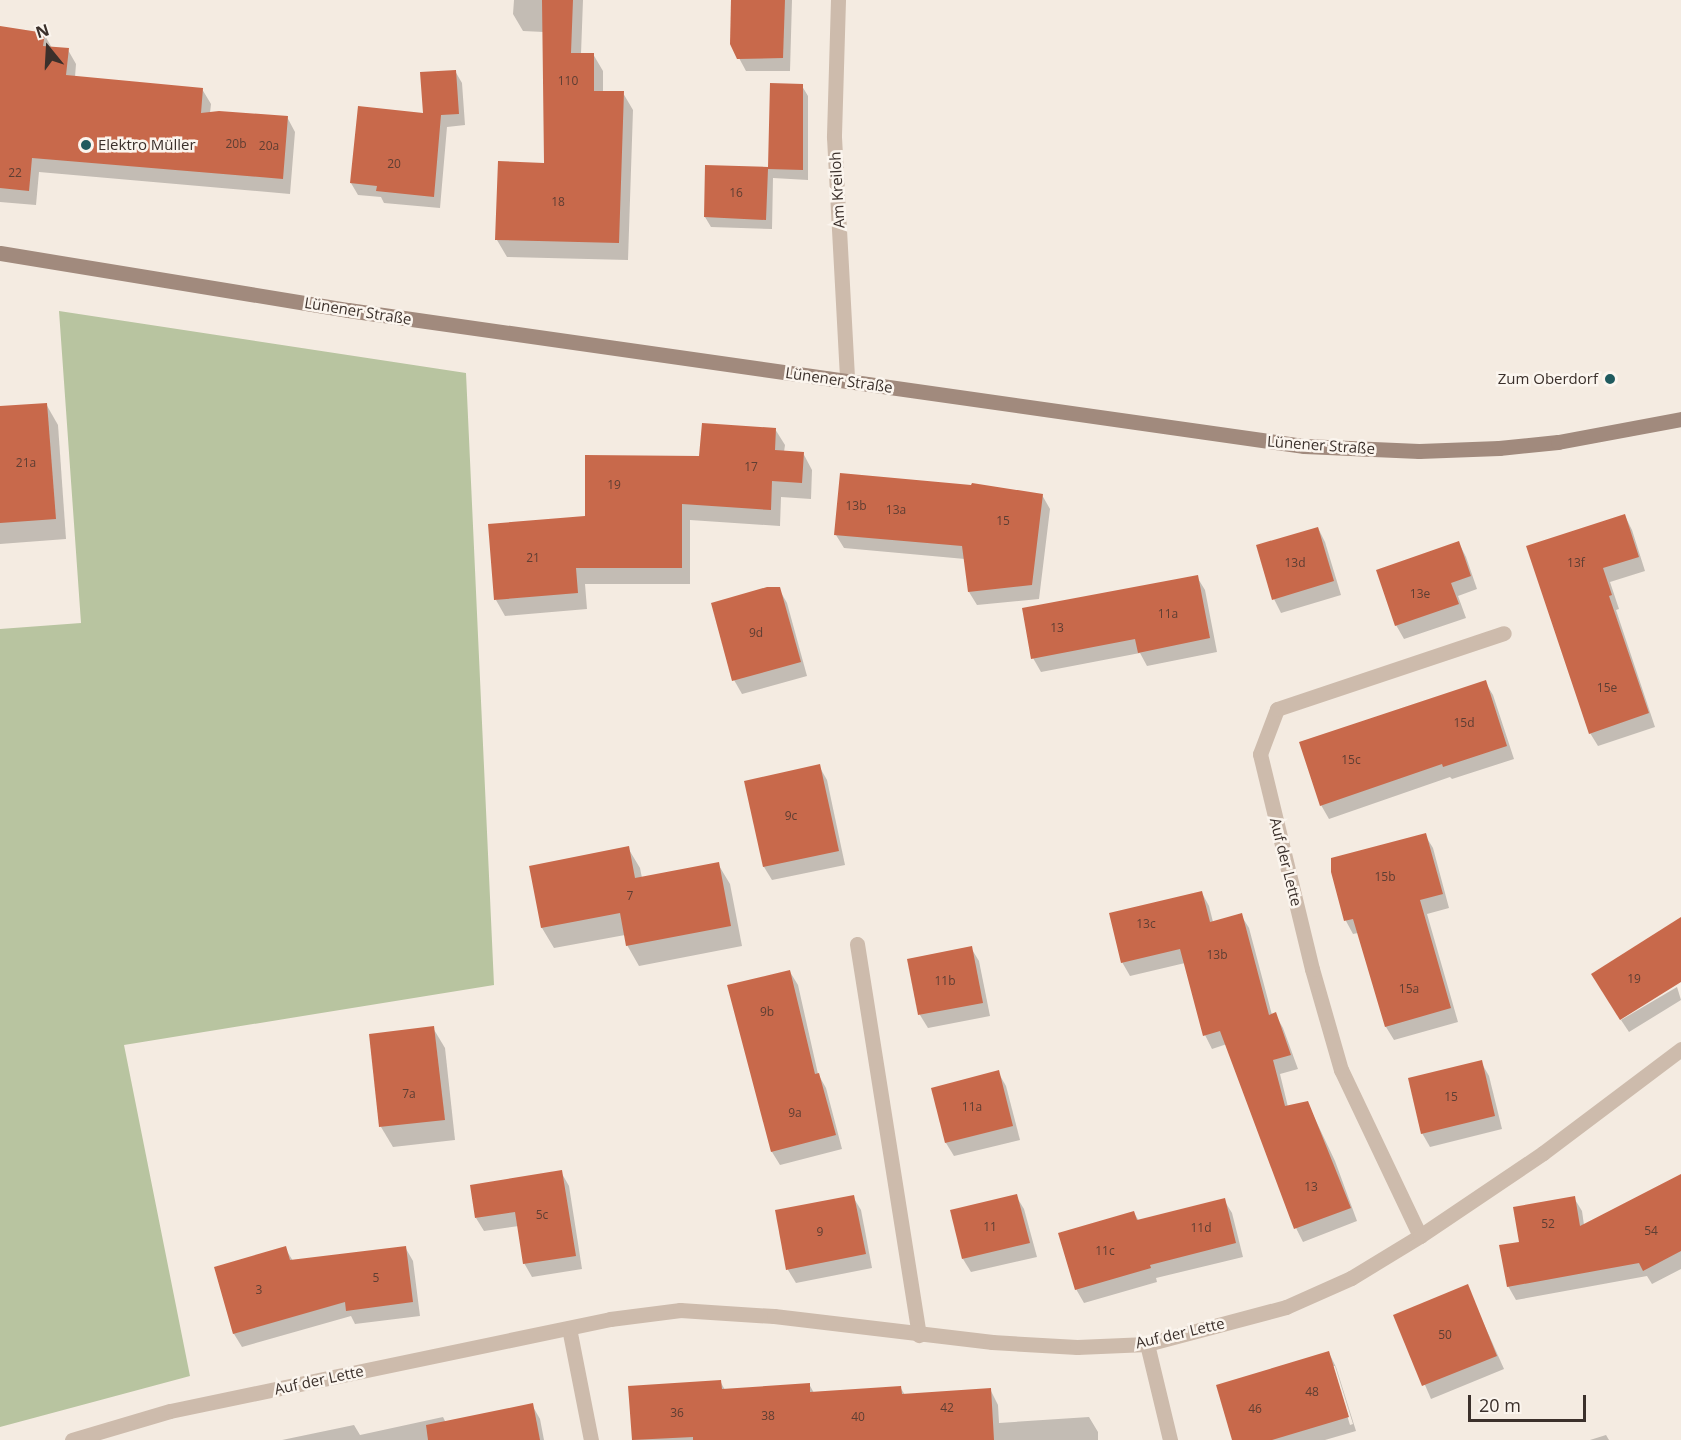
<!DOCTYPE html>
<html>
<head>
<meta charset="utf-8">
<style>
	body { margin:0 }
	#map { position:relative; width:1681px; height:1440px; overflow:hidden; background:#f4ebe1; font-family:"Open Sans",sans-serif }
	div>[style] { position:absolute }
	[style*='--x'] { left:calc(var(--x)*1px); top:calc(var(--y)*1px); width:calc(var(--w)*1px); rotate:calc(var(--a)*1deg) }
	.green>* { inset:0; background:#b8c4a0 }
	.shadow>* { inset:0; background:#0003 }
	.building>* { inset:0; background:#c8694b }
	.minor>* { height:15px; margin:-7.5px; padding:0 7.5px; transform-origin:7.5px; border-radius:7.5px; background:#cdbbac }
	.secondary>* { height:15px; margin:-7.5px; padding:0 7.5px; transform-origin:7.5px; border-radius:7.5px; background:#a18a7d }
	.dots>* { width:16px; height:16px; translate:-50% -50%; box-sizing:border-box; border:3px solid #fbf5ee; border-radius:50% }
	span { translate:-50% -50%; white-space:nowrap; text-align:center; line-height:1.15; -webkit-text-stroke:5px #fbf5ee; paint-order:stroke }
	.number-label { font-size:12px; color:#5e3e33 }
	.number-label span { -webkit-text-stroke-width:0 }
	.poi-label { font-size:15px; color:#3b302b }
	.left { translate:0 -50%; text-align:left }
	.right { translate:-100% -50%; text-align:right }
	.street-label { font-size:15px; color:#3b302b }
	.north { position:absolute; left:18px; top:18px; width:60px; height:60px; -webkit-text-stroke:4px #fbf5ee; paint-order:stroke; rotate:342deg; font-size:16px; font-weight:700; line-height:24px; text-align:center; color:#3b302b }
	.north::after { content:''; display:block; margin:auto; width:21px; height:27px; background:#3b302b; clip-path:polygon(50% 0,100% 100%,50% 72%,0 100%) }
	.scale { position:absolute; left:1468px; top:1395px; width:118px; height:27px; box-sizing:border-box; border:3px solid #3b302b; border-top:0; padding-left:8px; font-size:18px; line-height:21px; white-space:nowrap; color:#3b302b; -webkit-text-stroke:4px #fbf5ee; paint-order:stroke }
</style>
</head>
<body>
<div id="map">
	<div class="green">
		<i style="clip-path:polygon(59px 311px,466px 373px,494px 985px,124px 1045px,190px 1376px,0 1427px,0 629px,81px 623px)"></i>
	</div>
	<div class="shadow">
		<i style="clip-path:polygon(514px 0,583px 0,581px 54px,593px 54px,603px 71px,603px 93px,623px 93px,633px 110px,628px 260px,507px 257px,497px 240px,545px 164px,544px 32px,523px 31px,513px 14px)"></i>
		<i style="clip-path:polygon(733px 0,792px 0,790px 71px,746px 71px,739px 58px)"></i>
		<i style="clip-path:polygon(44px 34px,52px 48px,68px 50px,76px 64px,75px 77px,202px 89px,211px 104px,210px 113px,287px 117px,295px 132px,290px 194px,39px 172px,36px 205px,0 202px,0 45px)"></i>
		<i style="clip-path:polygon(455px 71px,462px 83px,465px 125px,447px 127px,440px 208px,384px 203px,381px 197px,358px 195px,351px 183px,425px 115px)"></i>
		<i style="clip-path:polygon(802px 86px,808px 96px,808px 180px,773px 178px,772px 229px,711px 227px,705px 217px,707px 166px,769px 169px)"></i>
		<i style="clip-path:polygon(46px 404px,58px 425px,66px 539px,0 544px,0 408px)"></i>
		<i style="clip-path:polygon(775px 429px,785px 445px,784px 452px,803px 453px,812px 470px,811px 499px,781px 497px,780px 526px,690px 520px,690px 584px,585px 584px,587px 609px,505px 616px,496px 600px,586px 517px,701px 457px)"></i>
		<i style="clip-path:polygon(1042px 495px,1050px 509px,1039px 599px,977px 605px,969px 592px,965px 559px,844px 548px,836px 535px)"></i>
		<i style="clip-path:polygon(1625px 516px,1632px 530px,1645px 571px,1610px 582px,1619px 609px,1616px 610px,1655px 727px,1598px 746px,1590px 733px,1528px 547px)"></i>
		<i style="clip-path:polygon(1318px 528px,1325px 542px,1341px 595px,1281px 613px,1274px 599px)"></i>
		<i style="clip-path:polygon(1459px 543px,1466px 557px,1477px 589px,1458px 596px,1466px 618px,1404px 639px,1396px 625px)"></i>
		<i style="clip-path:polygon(1197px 577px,1205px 590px,1217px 652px,1147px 666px,1140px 653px,1041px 672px,1033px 658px)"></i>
		<i style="clip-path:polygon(779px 589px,787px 603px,807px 676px,742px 694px,734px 680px)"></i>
		<i style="clip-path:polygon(1485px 682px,1493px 695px,1514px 759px,1452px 779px,1450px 777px,1329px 819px,1321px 805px)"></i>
		<i style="clip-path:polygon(819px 766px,827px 780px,845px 865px,772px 880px,764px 867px,746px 782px)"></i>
		<i style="clip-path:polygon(1425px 835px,1433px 848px,1449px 908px,1427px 914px,1458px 1022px,1394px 1040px,1386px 1027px,1358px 933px,1353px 934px,1346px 921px,1332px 872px)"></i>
		<i style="clip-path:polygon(628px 848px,640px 868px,642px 878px,718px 864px,730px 884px,742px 946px,639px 966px,627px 945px,625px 935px,554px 948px,542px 928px,531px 867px)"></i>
		<i style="clip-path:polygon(1202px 893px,1209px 906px,1213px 922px,1241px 915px,1249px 928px,1272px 1015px,1275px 1014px,1283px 1028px,1298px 1069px,1280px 1074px,1288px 1107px,1307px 1102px,1335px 1161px,1357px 1221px,1303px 1242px,1296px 1228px,1227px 1044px,1212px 1049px,1205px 1035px,1185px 963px,1130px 976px,1122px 962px)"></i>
		<i style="clip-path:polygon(971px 948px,979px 961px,990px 1016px,928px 1028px,920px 1015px,909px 960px)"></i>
		<i style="clip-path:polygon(790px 972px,798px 985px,818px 1074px,826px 1088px,842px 1149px,780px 1165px,772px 1152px)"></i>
		<i style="clip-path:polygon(1677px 987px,1681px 1000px,1629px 1032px,1621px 1020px)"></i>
		<i style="clip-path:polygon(433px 1028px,445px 1048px,455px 1140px,393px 1147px,381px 1127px)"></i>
		<i style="clip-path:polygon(1481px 1062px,1489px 1076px,1502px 1129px,1430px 1147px,1422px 1133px)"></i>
		<i style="clip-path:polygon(998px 1072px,1006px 1086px,1020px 1140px,954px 1156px,946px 1143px,933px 1089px)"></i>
		<i style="clip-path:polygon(561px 1172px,569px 1186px,582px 1269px,532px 1277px,524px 1263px,519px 1226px,484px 1231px,476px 1218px)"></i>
		<i style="clip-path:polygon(1681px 1184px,1681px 1269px,1652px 1284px,1647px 1276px,1516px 1300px,1508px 1286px,1521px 1243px,1574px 1198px,1582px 1211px,1584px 1225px)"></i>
		<i style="clip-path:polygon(1016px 1196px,1024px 1209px,1037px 1257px,971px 1272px,963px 1259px)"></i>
		<i style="clip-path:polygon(853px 1197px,861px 1210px,872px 1268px,796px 1283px,788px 1270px,777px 1212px)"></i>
		<i style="clip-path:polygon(1224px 1200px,1232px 1213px,1243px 1257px,1156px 1278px,1157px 1282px,1084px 1303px,1076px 1289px,1134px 1213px,1139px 1221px)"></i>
		<i style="clip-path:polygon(405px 1247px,413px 1261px,420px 1316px,355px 1324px,351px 1316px,242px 1347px,234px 1334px,215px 1268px,285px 1248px,293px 1261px)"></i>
		<i style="clip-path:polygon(1467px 1286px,1504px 1369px,1431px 1399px,1395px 1315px)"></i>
		<i style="clip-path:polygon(evenodd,1329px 1353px,1336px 1367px,1356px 1431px,1325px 1440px,1234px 1440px,1329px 1353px,1332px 1366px,1335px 1366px,1353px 1424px,1350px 1425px,1332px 1366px)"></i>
		<i style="clip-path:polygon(720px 1381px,725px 1390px,809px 1384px,814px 1393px,900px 1387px,905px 1395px,990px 1389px,998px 1405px,999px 1423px,1089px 1417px,1098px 1432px,1098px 1440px,633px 1440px,630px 1388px)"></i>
		<i style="clip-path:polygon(532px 1405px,540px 1419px,544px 1440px,282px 1440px,354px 1425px,360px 1435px,443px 1417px,446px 1423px)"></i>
		<i style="clip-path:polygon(1606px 1435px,1609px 1440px,1590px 1440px)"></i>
	</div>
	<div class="building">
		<i style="clip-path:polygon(542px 0,573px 0,571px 53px,594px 53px,594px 91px,624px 91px,619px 243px,495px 240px,498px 161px,544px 163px)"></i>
		<i style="clip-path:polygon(731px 0,785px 0,783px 58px,737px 59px,730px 44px)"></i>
		<i style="clip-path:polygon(0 26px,45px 33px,43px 46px,69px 48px,66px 75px,203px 88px,201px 113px,219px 111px,288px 116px,283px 179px,32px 158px,29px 191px,0 188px)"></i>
		<i style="clip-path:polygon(456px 70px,459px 114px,441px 115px,434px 197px,376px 191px,377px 186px,350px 183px,358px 106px,423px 113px,420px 72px)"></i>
		<i style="clip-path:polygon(770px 83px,803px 84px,803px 170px,768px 169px,766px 220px,704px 217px,705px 165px,768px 167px)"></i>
		<i style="clip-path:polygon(47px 403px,56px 519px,0 523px,0 406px)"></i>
		<i style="clip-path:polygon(702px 423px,776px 428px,775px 450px,804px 452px,802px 483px,772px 481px,771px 510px,682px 504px,682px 568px,576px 568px,578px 593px,494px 600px,488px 524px,585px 516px,585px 455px,699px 456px)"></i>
		<i style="clip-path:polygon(840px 473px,971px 485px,972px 483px,1043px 494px,1032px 585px,968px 592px,962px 546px,834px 535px)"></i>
		<i style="clip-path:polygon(1625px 514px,1639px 557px,1603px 568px,1612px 595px,1609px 596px,1649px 713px,1589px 734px,1526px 546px)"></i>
		<i style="clip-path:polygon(1318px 527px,1334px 581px,1272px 600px,1256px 545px)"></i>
		<i style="clip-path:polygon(1459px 541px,1471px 576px,1451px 583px,1459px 604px,1395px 626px,1376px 570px)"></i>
		<i style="clip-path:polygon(1198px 575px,1210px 638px,1138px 653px,1135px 639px,1031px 659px,1022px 608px)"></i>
		<i style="clip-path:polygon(767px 587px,780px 587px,801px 662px,732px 681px,711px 603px)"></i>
		<i style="clip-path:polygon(1486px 680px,1507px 746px,1443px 767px,1442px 764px,1320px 806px,1299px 742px)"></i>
		<i style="clip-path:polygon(820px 764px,839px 851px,763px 867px,744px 781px)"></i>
		<i style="clip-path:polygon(1426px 833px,1443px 894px,1420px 900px,1451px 1008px,1385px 1027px,1353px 919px,1344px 921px,1331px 872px,1331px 858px)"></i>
		<i style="clip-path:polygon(629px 846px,635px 878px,719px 862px,731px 926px,626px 946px,620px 913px,541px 928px,529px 866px)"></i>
		<i style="clip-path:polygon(1202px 891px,1210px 922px,1242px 913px,1269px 1015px,1276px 1012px,1291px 1055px,1273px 1060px,1285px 1106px,1308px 1101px,1351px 1208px,1294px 1229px,1220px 1031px,1203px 1036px,1180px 949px,1121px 963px,1109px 913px)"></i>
		<i style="clip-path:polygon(1681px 917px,1681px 982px,1620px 1020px,1591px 974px)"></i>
		<i style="clip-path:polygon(972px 946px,983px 1003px,918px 1015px,907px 959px)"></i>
		<i style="clip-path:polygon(790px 970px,815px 1074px,819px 1073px,836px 1135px,771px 1152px,727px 985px)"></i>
		<i style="clip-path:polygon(434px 1026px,445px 1120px,379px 1127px,369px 1034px)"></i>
		<i style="clip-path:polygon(1482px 1060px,1495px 1116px,1421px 1134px,1408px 1078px)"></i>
		<i style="clip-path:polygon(999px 1070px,1013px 1126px,945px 1143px,931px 1088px)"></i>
		<i style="clip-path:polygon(562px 1170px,576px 1256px,523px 1264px,515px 1212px,475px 1218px,470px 1185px)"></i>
		<i style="clip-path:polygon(1681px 1174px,1681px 1251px,1643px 1271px,1639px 1263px,1507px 1287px,1499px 1245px,1519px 1242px,1513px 1207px,1575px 1196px,1580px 1226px)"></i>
		<i style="clip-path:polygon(1017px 1194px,1030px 1243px,962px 1259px,950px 1210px)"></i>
		<i style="clip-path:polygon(854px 1195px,866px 1254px,786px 1270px,775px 1210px)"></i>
		<i style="clip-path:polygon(1225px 1198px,1236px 1243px,1150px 1265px,1151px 1268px,1075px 1290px,1058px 1233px,1134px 1211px,1137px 1220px)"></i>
		<i style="clip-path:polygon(286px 1246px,290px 1260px,406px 1246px,413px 1302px,346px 1311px,345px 1302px,233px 1334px,214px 1267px)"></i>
		<i style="clip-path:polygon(1468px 1284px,1497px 1356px,1422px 1386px,1393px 1315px)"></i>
		<i style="clip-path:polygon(1329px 1351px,1349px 1417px,1272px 1440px,1232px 1440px,1216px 1385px)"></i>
		<i style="clip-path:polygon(721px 1380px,722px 1389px,810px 1383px,810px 1392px,901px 1386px,902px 1394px,991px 1388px,994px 1440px,693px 1440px,693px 1437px,632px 1440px,628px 1386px)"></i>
		<i style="clip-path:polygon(533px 1403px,540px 1440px,428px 1440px,426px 1425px)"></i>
	</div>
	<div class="minor">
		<i style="--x:838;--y:0;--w:137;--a:91.7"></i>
		<i style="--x:834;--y:137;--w:243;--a:86.9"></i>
		<i style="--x:857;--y:944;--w:396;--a:81"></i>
		<i style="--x:1420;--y:1236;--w:184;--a:-115.4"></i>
		<i style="--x:1341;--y:1070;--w:105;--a:-106"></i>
		<i style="--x:1312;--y:969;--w:221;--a:-103.6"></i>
		<i style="--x:1260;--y:754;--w:48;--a:-69.3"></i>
		<i style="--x:1277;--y:709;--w:239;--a:-18.5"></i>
		<i style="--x:569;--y:1328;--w:114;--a:78.9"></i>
		<i style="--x:1147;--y:1344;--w:99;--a:76.5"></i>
		<i style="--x:72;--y:1440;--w:102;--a:-16.5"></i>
		<i style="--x:170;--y:1411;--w:450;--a:-11.8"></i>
		<i style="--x:610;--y:1319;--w:71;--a:-7.3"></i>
		<i style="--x:680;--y:1310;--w:94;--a:3.7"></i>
		<i style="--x:774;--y:1316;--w:220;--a:6.8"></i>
		<i style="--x:992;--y:1342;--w:85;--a:3.4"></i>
		<i style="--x:1077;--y:1347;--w:70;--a:-2.5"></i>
		<i style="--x:1147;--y:1344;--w:144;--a:-14.9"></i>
		<i style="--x:1286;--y:1307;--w:71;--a:-24"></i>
		<i style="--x:1351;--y:1278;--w:81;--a:-31.3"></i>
		<i style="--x:1420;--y:1236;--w:148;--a:-34"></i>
		<i style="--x:1543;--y:1153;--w:173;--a:-37"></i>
	</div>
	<div class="secondary">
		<i style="--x:0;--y:253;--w:353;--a:9.3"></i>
		<i style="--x:348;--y:310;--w:966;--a:8.1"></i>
		<i style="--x:1304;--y:446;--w:115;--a:2.5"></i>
		<i style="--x:1419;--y:451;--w:80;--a:-2.1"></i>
		<i style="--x:1499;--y:448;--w:59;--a:-5.8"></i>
		<i style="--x:1558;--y:442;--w:125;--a:-10.6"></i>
	</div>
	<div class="dots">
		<i style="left:86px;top:145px;background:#1f5a5e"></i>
		<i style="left:1610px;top:379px;background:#1f5a5e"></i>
	</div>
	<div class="number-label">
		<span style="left:568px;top:81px">110</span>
		<span style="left:236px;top:144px">20b</span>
		<span style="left:269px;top:146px">20a</span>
		<span style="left:394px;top:164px">20</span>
		<span style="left:15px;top:173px">22</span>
		<span style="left:736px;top:193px">16</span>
		<span style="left:558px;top:202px">18</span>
		<span style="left:26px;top:463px">21a</span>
		<span style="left:751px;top:467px">17</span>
		<span style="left:614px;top:485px">19</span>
		<span style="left:856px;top:506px">13b</span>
		<span style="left:896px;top:510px">13a</span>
		<span style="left:1003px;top:521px">15</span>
		<span style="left:533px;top:558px">21</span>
		<span style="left:1295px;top:563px">13d</span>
		<span style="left:1576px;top:563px">13f</span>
		<span style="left:1420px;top:594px">13e</span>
		<span style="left:1168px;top:614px">11a</span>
		<span style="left:1057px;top:628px">13</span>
		<span style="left:756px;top:633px">9d</span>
		<span style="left:1607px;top:688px">15e</span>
		<span style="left:1464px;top:723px">15d</span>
		<span style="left:1351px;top:760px">15c</span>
		<span style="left:791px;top:816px">9c</span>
		<span style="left:1385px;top:877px">15b</span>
		<span style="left:630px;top:896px">7</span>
		<span style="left:1146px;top:924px">13c</span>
		<span style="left:1217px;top:955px">13b</span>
		<span style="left:1634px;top:979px">19</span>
		<span style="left:945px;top:981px">11b</span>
		<span style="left:1409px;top:989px">15a</span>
		<span style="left:767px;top:1012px">9b</span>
		<span style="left:409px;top:1094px">7a</span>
		<span style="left:1451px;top:1097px">15</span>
		<span style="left:972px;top:1107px">11a</span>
		<span style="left:795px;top:1113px">9a</span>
		<span style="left:1311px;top:1187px">13</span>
		<span style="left:542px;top:1215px">5c</span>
		<span style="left:1548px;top:1224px">52</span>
		<span style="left:990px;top:1227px">11</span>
		<span style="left:1201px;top:1228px">11d</span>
		<span style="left:1651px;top:1231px">54</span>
		<span style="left:820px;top:1232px">9</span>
		<span style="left:1105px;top:1251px">11c</span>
		<span style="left:376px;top:1278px">5</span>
		<span style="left:259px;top:1290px">3</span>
		<span style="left:1445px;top:1335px">50</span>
		<span style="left:1312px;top:1392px">48</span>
		<span style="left:947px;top:1408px">42</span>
		<span style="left:1255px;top:1409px">46</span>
		<span style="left:677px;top:1413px">36</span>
		<span style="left:768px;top:1416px">38</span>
		<span style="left:858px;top:1417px">40</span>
	</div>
	<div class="poi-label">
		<span class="left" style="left:98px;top:145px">Elektro Müller</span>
		<span class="right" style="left:1598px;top:379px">Zum Oberdorf</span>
	</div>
	<div class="street-label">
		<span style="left:837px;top:190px;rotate:-93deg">Am Kreiloh</span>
		<span style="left:358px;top:311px;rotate:9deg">Lünener Straße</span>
		<span style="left:839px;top:380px;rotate:8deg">Lünener Straße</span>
		<span style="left:1321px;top:445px;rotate:4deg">Lünener Straße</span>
		<span style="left:1286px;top:862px;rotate:76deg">Auf der Lette</span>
		<span style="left:1180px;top:1333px;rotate:-13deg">Auf der Lette</span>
		<span style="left:319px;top:1380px;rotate:-12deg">Auf der Lette</span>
	</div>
	<div class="north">N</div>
	<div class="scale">20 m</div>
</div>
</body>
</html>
